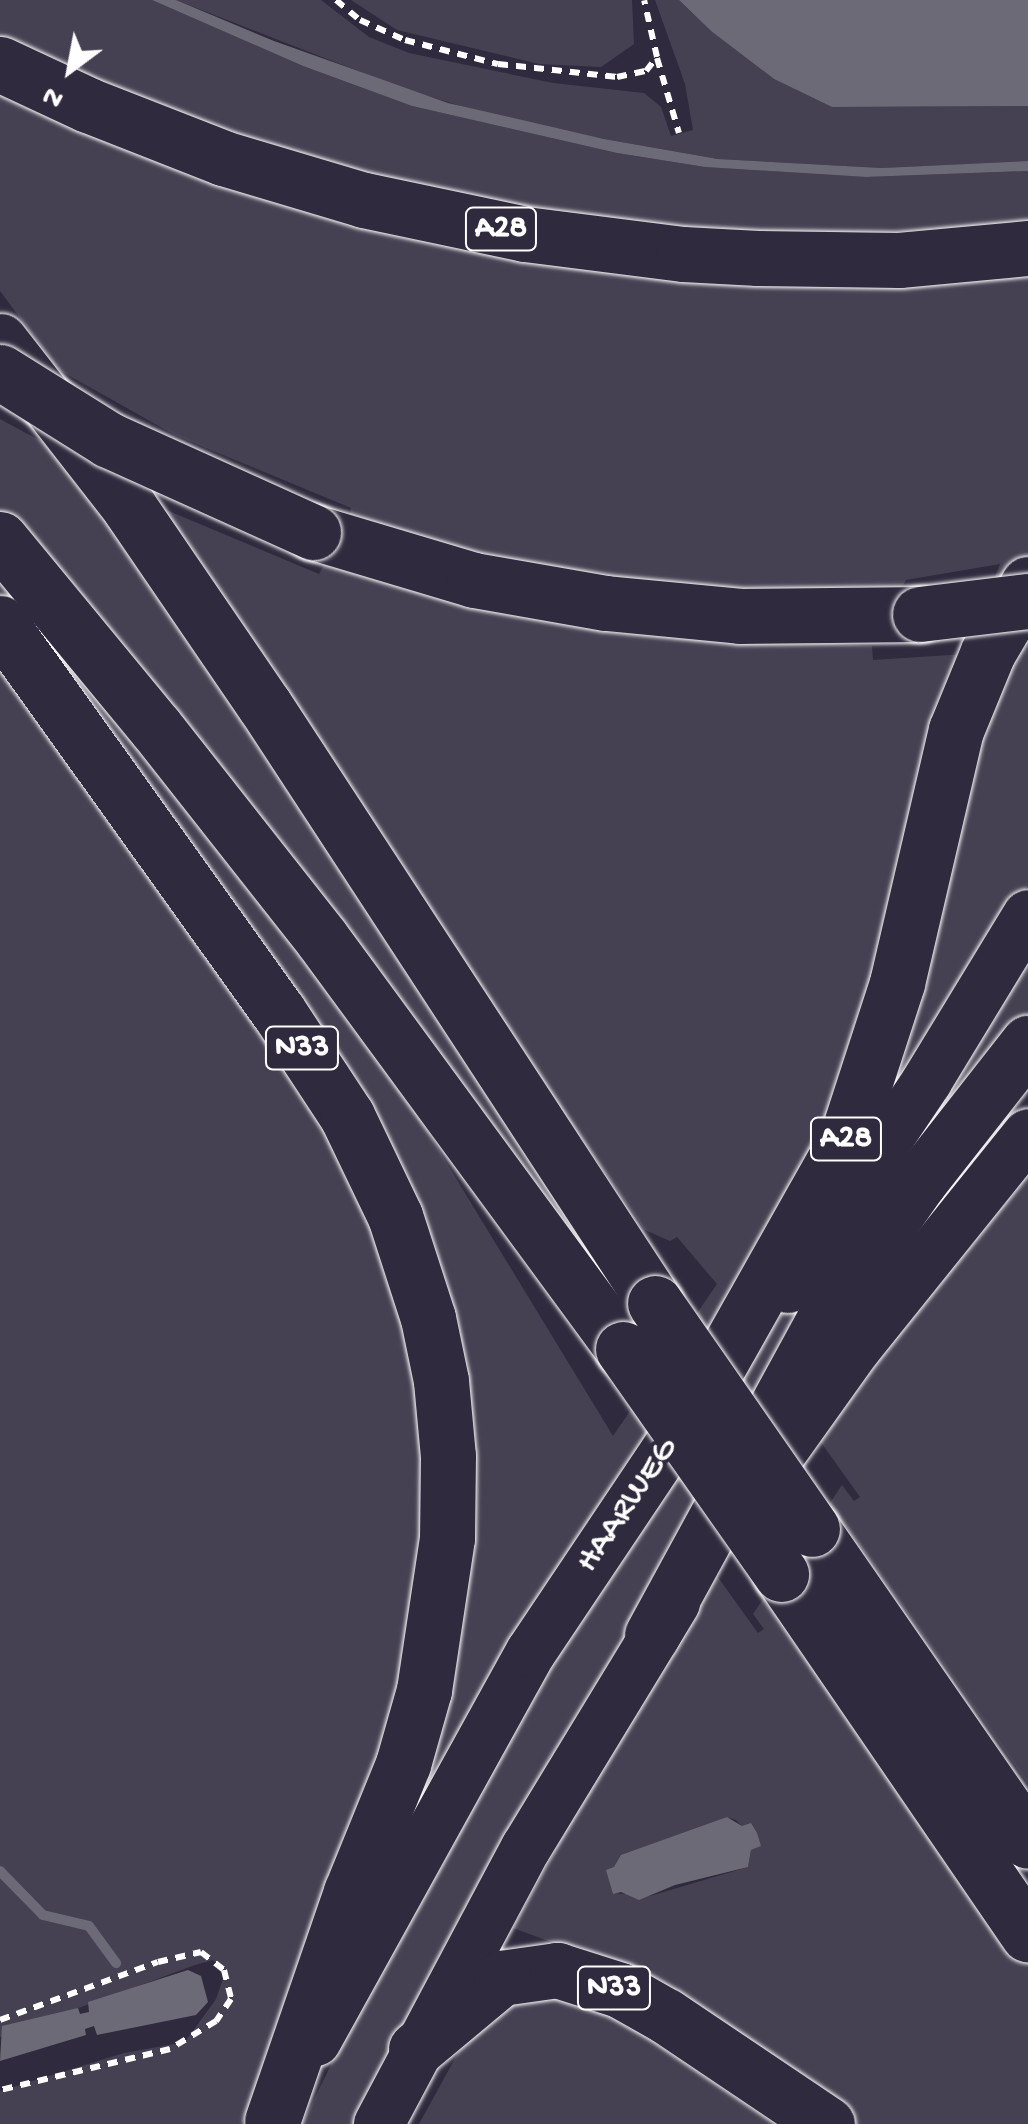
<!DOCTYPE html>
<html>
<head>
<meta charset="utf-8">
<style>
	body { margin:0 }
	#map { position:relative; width:1028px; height:2124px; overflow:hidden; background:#2f2a3d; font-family:"Gochi Hand",sans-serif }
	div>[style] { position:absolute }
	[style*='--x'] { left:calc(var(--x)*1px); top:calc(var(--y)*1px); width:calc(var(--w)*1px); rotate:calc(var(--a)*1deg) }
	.green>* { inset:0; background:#464152 }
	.water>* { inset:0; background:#6d6a77 }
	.stream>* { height:10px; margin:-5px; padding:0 5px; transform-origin:5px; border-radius:5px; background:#6d6a77 }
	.path>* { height:6px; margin-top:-3px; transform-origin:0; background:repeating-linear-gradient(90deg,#fff 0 10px,transparent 0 18px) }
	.roads { filter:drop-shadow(0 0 2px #fff) drop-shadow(0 0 2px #fff) }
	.primary>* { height:50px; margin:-25px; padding:0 25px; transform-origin:25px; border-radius:25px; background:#2f2a3d }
	.highway>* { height:55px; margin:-27.5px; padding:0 27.5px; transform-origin:27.5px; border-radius:27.5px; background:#2f2a3d }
	.bridges { filter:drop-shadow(0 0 2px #fff) drop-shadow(0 0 2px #fff) }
	.highway-bridge>* { height:55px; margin:-27.5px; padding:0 27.5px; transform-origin:27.5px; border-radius:27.5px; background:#2f2a3d }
	span { translate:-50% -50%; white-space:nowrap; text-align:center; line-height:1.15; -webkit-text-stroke:8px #2f2a3d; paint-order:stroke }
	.shield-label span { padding:2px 8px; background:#2f2a3d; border:2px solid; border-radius:8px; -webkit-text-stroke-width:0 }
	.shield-label { font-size:32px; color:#fff; font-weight:700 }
	.street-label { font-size:35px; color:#fff }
	.north { position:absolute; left:20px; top:20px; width:100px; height:100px; -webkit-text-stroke:8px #2f2a3d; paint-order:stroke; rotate:212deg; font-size:28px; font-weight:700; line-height:40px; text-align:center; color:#fff }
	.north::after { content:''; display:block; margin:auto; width:35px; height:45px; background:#fff; clip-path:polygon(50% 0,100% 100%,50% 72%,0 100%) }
</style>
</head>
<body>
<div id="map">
	<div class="green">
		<i style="clip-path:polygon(0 0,152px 0,303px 66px,412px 106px,617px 153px,705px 167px,866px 177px,1028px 171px,1028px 223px,856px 234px,715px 231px,559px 216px,375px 179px,209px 127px,0 39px)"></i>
		<i style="clip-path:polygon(176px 0,321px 0,369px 37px,409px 53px,553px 83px,644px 93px,661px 107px,671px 136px,693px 130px,685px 84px,655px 0,679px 0,711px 31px,774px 79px,832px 107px,1028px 106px,1028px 161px,882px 168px,718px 159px,604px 139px,493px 116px,399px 87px)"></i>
		<i style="clip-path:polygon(351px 0,632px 0,634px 44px,601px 67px,539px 64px,397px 30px)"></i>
		<i style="clip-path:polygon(0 84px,290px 198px,1028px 265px,1028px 559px,835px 1135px,409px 1823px,417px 1761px,432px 1296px,0 603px,0 567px,331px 973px,613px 1436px,717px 1284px,677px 1237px,670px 1241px,645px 1230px,140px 499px,319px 574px,324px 565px,342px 569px,499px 611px,616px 633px,872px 646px,873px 660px,965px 654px,1000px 564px,906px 580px,894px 600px,556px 580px,350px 515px,351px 508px,175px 435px,59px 370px,0 291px)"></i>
		<i style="clip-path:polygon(0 419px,74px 459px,638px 1322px,0 520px)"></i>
		<i style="clip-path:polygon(1028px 637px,1028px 885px,944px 1026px,869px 1120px,973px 722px)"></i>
		<i style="clip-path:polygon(0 644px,354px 1169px,420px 1357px,424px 1620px,327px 1930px,242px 2124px,0 2124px,0 2091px,124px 2053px,185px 2042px,216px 1999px,224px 1976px,213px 1960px,195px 1965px,0 2037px)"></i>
		<i style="clip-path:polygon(1028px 939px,1028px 1024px,356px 2124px,302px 2124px,411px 1902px,499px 1743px,659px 1493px,938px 1086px)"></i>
		<i style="clip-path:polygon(1028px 1156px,1028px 1784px,830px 1503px,842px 1485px,854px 1501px,860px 1497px,815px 1434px)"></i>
		<i style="clip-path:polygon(evenodd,717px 1576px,758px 1633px,764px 1629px,753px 1614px,772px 1586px,1028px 1959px,1028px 2124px,852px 2124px,562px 1946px,513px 1928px,579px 1807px,717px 1576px,727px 1817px,736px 1820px,760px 1846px,751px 1850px,748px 1867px,650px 1896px,613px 1893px,614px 1867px,626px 1853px,655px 1847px,727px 1817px)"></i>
		<i style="clip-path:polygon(550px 1996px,616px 2017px,774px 2124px,419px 2124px,469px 2033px,510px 2006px)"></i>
	</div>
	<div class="water">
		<i style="clip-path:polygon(152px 0,176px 0,274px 41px,448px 103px,604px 139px,718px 159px,882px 168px,1028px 161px,1028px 171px,866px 177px,705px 167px,617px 153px,412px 106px,303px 66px)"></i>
		<i style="clip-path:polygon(679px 0,1028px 0,1028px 106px,832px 107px,774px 79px,711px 31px)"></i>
		<i style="clip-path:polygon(727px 1817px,742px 1826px,751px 1823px,757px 1833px,761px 1846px,751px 1850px,748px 1867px,675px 1885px,639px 1900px,621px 1892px,613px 1894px,606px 1870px,614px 1867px,621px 1855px)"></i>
		<i style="clip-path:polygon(188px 1970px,201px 1976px,208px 2002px,196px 2015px,97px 2035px,94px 2026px,85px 2029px,86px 2035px,0 2061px,2px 2026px,78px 2008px,80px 2014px,89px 2012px,88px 2002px)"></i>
	</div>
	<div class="stream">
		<i style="--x:0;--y:1871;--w:62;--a:45.7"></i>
		<i style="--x:43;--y:1915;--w:47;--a:13.4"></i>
		<i style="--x:89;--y:1926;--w:46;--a:53.9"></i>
	</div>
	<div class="path">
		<i style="--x:336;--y:0;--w:31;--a:40"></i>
		<i style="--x:360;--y:20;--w:49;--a:24"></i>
		<i style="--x:405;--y:40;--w:96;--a:14.5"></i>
		<i style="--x:498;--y:64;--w:120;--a:6.2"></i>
		<i style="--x:617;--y:77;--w:30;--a:-12"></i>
		<i style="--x:646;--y:71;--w:18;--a:-52"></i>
		<i style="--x:657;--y:57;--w:58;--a:-102.8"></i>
		<i style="--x:657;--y:58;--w:78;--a:73.7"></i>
		<i style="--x:0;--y:2020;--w:168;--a:-20.2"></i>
		<i style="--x:158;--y:1962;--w:44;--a:-13.1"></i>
		<i style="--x:201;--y:1952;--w:29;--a:38"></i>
		<i style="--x:224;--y:1970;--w:30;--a:76"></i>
		<i style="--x:231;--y:1999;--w:27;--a:124"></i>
		<i style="--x:216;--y:2021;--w:54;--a:148.7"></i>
		<i style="--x:170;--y:2049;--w:175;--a:166.4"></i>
	</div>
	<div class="roads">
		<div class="primary">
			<i style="--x:788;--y:1288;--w:249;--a:-56.1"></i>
			<i style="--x:927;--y:1081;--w:194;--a:-58.7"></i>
			<i style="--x:747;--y:1501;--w:189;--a:-54.5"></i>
			<i style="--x:857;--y:1347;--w:273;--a:-51.2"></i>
			<i style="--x:316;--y:2041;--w:444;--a:-61.1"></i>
			<i style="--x:531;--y:1652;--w:306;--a:-56.2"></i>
			<i style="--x:379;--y:2124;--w:313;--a:-62"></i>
			<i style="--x:526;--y:1848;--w:287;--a:-58.7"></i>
		</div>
		<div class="highway">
			<i style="--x:0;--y:64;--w:97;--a:25"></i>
			<i style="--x:88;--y:105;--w:145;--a:21.4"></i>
			<i style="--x:223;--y:158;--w:147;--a:16.6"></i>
			<i style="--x:364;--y:200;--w:165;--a:11.9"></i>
			<i style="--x:525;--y:234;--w:159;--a:7.2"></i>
			<i style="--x:683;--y:254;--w:75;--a:3.1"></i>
			<i style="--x:758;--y:258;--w:141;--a:0.8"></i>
			<i style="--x:899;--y:260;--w:130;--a:-5.3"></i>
			<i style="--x:0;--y:341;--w:210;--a:52.1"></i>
			<i style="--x:129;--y:507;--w:241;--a:55.7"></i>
			<i style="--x:265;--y:706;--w:713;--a:56.84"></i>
			<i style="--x:313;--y:532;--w:168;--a:16.6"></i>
			<i style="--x:474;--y:580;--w:134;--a:9.9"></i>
			<i style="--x:606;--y:603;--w:135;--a:5.5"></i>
			<i style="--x:740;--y:616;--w:180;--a:-0.6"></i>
			<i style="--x:0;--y:539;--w:245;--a:50.5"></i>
			<i style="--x:156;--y:728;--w:268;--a:51.8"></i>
			<i style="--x:322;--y:939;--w:509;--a:53.72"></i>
			<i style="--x:0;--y:623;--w:477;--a:54.4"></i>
			<i style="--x:278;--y:1011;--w:126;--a:56.7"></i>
			<i style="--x:347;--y:1116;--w:111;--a:64.4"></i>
			<i style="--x:395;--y:1216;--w:107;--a:72.1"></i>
			<i style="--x:428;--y:1318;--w:64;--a:78.3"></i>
			<i style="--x:441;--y:1381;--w:75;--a:84.7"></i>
			<i style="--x:448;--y:1456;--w:82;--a:90.7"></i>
			<i style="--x:447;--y:1538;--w:154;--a:98.6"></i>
			<i style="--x:424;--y:1690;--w:77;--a:105.8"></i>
			<i style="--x:403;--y:1764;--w:138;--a:112.1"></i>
			<i style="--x:351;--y:1892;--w:242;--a:109"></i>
			<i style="--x:703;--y:1393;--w:294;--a:-60.6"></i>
			<i style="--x:847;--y:1137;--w:162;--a:-72"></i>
			<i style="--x:897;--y:983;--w:260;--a:-76.9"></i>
			<i style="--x:956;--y:730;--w:84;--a:-67.7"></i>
			<i style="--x:988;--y:652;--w:79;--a:-59.5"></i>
			<i style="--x:812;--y:1529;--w:379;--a:55.3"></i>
			<i style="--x:781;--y:1574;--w:437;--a:55.6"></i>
			<i style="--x:652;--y:1635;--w:374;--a:-61.4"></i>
			<i style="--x:831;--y:1307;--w:153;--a:-54.9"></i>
			<i style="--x:919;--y:1182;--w:177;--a:-51.9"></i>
			<i style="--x:416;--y:2049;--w:111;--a:-39.9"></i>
			<i style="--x:501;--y:1978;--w:57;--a:-8.1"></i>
			<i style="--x:557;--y:1970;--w:66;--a:17.6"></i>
			<i style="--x:620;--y:1990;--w:53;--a:29.5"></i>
			<i style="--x:666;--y:2016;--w:194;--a:33.9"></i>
		</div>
	</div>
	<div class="bridges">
		<div class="highway-bridge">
			<i style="--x:0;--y:372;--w:128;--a:32"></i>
			<i style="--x:109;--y:440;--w:224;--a:24.3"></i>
			<i style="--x:920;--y:614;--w:109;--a:-6.9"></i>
			<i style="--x:655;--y:1303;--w:275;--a:55.2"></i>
			<i style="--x:623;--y:1349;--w:275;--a:54.9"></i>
		</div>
	</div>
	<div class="shield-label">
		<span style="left:501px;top:229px">A28</span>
		<span style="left:302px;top:1048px">N33</span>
		<span style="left:846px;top:1139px">A28</span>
		<span style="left:614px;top:1988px">N33</span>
	</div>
	<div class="street-label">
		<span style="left:628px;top:1506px;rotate:-56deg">HAARWEG</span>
	</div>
	<div class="north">N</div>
</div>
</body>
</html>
